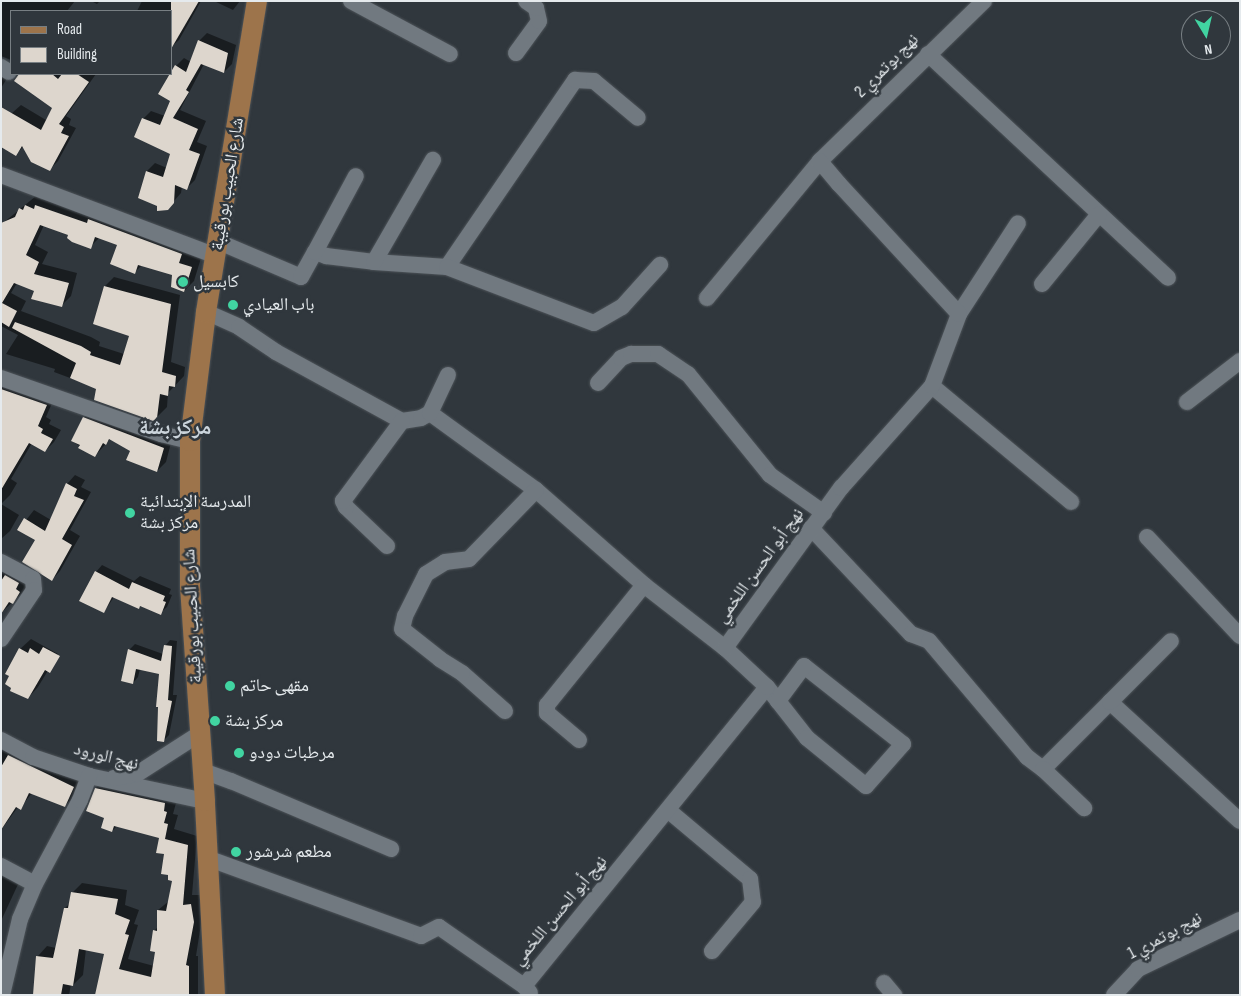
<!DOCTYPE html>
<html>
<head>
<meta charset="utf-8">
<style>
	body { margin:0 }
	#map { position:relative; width:1241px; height:996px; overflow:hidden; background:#30373d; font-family:"Sofia Sans Condensed","Noto Naskh Arabic",sans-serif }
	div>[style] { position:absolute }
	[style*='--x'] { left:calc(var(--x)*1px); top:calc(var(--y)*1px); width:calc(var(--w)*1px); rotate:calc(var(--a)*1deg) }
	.shadow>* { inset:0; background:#0007 }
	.building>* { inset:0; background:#ddd6cd }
	.roads { filter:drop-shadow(0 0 1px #4d5358) drop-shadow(0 0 1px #4d5358) }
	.minor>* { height:16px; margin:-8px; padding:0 8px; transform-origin:8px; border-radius:8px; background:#717980 }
	.major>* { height:20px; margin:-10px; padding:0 10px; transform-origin:10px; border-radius:10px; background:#9d744b }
	.dots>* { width:14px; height:14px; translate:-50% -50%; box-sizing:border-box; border:2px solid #30373d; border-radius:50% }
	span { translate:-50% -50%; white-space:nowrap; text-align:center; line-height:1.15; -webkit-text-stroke:5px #30373d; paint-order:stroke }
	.street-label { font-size:18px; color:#e5eaed }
	.poi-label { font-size:18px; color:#e5eaed }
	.left { translate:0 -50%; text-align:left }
	.district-label { font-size:22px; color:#cbd4db; font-weight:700 }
	.frame { position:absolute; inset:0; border:2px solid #e5eaed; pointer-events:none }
	.legend { position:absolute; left:10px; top:10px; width:162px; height:65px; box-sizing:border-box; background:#30373d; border:1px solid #787f83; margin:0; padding:6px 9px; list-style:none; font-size:15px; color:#e5eaed }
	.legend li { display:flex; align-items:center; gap:10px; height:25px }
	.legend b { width:25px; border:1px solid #787f83 }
	.north { position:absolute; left:1181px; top:10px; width:50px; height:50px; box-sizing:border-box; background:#30373d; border:1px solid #787f83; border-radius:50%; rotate:171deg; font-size:14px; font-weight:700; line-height:20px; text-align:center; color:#e5eaed }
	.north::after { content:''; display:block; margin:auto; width:18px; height:22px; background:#41d4a1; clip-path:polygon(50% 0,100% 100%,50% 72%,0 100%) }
</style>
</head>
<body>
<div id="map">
	<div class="shadow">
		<i style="clip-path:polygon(1px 1px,75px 1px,67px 11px,11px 11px,11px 60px,1px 56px)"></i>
		<i style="clip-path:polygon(91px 1px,100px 1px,97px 4px)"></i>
		<i style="clip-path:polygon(142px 1px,201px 1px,179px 40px,171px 47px,171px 11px,137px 11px)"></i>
		<i style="clip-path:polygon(214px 1px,240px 1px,233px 10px)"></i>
		<i style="clip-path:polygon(207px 33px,236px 45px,232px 64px,224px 72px,204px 64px,180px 110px,206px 121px,197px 142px,207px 146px,195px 180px,187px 188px,182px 186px,181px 193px,167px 209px,140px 197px,147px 171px,155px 163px,167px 168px,172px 154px,143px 119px,151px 111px,165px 116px,171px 100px,176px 66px,184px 58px,191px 62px,199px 41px)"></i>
		<i style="clip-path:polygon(1px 65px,11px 72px,1px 88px)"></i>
		<i style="clip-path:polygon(21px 74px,96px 74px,66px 116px,71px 119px,69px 125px,76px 128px,58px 161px,49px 170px,24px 146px,16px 154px,1px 132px,12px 113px,21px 105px,46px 120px,54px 107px)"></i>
		<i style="clip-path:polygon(36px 196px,42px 200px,46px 196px,201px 258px,194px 281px,184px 291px,174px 274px,142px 265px,135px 272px,119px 245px,100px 237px,90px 247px,69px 235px,44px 225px,35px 245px,48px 252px,42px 264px,77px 273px,71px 296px,61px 306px,35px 290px,17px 283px,11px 293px,26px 301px,21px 311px,91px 337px,100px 342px,99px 346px,124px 354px,131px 335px,105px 286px,114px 277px,180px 295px,171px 362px,185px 367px,184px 376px,168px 393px,167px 407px,157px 417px,97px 388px,54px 372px,55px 369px,6px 354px,18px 335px,1px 326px,3px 223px)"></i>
		<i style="clip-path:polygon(1px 374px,55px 396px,46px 417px,51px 420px,49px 424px,61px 430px,54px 442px,45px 451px,32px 443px,11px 479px,17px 483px,10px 495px,1px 504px)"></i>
		<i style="clip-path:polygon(93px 409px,172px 439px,166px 462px,157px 471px,131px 451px,111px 438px,95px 456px,72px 441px,84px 418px)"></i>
		<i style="clip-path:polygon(75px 475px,85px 480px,81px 487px,91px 492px,70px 530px,80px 536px,60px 571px,52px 580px,37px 540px,19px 529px,34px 510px,51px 520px,67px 484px)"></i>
		<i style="clip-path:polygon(1px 504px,19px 515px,10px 531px,1px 539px)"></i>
		<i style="clip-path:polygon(1px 562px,30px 581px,23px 592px,2px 612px)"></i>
		<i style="clip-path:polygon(102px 565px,134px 581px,140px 576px,171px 589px,169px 594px,172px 595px,167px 607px,160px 613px,114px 597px,104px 612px,96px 572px)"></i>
		<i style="clip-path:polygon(31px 639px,58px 654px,38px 687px,28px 698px,20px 649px)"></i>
		<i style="clip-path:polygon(170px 640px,177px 641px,173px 695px,177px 695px,169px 735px,163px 741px,160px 673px,140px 669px,138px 677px,133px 683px,129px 650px,135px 644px,163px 654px,165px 646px)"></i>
		<i style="clip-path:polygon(1px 740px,82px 779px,73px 798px,64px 806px,32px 793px,20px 808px,18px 807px,1px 830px)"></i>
		<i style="clip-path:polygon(106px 778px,176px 803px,173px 814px,178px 815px,174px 829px,197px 836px,192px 895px,201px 895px,203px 911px,196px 956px,198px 956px,198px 995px,96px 995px,105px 953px,86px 949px,83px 975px,73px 985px,71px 984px,69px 995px,34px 995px,38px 956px,47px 946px,56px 948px,65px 908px,70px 903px,72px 893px,82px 883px,127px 890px,125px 905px,139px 910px,134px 924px,138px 925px,128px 959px,154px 966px,157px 951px,154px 931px,158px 927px,158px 910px,169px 901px,173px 880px,161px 837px,117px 826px,112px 831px,96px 788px)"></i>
		<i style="clip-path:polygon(1px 872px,20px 880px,1px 921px)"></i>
	</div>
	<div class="building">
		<i style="clip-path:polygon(171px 1px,199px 1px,171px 49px)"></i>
		<i style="clip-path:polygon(198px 40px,228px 53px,224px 73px,201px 64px,186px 90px,189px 92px,173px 118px,198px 129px,189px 150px,200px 154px,187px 190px,175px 185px,174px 203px,168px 210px,157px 211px,157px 206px,138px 198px,146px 171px,163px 177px,170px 154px,134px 137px,142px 118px,160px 125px,170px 101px,158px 94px,175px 65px,186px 72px)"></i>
		<i style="clip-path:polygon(19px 74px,52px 74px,58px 79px,62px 74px,77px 74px,89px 82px,59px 124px,64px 127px,61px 133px,69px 136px,50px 171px,31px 162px,22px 146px,16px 156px,1px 147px,1px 107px,41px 130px,52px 108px,14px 81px)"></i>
		<i style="clip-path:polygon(25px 205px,34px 209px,35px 205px,87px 223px,88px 219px,182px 254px,179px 263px,192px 267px,184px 292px,171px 287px,172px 275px,138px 265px,135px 274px,110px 264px,117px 245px,95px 237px,91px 249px,72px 242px,67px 238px,68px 235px,40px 225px,26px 255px,39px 262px,34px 274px,69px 283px,62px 307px,31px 299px,34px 291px,14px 283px,2px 303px,17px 311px,9px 327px,1px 322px,1px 223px,15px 217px,19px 208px,23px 210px)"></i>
		<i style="clip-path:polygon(104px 286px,171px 304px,162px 372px,176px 376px,175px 387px,169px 386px,168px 396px,160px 394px,157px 418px,153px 421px,94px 400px,96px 389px,70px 378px,76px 363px,12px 328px,15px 322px,81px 346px,91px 352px,90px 355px,120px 365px,129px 336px,93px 324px)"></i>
		<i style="clip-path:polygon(1px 389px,47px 405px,38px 426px,43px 429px,41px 433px,53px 439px,45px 452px,29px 443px,1px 490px)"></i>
		<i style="clip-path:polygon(83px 417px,164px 448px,157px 472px,126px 460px,130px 451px,109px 439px,106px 445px,103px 443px,95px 457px,78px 448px,80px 445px,71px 441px)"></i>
		<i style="clip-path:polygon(66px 483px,77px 489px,74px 496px,84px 500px,62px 539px,72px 545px,52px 581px,22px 562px,35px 540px,17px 530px,24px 518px,45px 531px)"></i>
		<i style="clip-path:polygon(95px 571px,129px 589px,132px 582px,165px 596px,163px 601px,166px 602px,161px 615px,140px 606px,139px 609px,112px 597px,104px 613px,79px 601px)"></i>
		<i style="clip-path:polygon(5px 575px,19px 583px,16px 589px,20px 592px,13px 604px,9px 602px,1px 614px,1px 581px)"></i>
		<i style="clip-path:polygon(164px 645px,172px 646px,168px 700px,172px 701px,164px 742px,157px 741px,158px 707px,156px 707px,159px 674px,136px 669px,133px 684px,121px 681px,128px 649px,161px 661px)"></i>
		<i style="clip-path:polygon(43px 647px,60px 656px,50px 673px,45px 670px,28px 699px,10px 691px,11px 688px,5px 684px,9px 676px,5px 674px,19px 648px,28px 653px,30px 648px,39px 654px)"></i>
		<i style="clip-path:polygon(8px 755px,74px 787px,65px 807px,29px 793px,21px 810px,16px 807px,1px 830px,1px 767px)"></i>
		<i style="clip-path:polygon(95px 788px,165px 803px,164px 811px,167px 812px,164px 823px,168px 824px,165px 839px,188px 845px,183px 905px,191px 904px,194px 922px,186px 965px,189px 966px,189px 995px,95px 995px,104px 954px,79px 949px,73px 986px,63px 984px,61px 995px,33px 995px,36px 956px,53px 958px,64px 908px,68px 908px,71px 892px,118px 899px,115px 914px,130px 920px,125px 934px,129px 935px,119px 969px,151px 977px,155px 952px,150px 951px,153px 930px,157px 931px,157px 910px,166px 911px,172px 881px,168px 880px,168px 875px,161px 874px,164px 854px,156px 853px,159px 838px,114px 826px,112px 832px,101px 828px,104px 818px,86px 811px)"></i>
	</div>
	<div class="roads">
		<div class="minor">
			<i style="--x:351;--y:1;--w:112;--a:28.2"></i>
			<i style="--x:516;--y:53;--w:39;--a:-54"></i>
			<i style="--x:539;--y:21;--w:13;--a:-103"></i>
			<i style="--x:536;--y:8;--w:12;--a:-145"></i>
			<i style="--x:928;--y:54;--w:328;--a:43"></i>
			<i style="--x:1;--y:67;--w:9;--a:32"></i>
			<i style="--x:1;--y:175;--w:230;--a:20.6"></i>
			<i style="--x:219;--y:242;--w:89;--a:23.1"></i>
			<i style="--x:301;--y:277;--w:29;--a:-61"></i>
			<i style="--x:315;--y:252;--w:12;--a:20"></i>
			<i style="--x:326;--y:256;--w:48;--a:7.1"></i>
			<i style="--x:374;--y:262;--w:73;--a:3.9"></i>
			<i style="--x:447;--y:267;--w:227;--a:-55.6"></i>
			<i style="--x:575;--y:80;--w:19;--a:3"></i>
			<i style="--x:594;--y:81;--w:57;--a:40.1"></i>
			<i style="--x:315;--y:252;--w:86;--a:-61.7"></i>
			<i style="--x:374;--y:262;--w:118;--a:-60"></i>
			<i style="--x:447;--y:267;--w:157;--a:20.9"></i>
			<i style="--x:594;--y:323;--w:32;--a:-30"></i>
			<i style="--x:622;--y:307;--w:57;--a:-47.9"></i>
			<i style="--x:1042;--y:284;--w:90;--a:-50.8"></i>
			<i style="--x:707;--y:298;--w:178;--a:-50.5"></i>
			<i style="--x:820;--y:161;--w:229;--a:-44.3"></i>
			<i style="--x:206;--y:312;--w:36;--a:24"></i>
			<i style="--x:239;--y:327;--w:45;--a:34"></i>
			<i style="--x:276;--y:352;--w:144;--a:28.7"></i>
			<i style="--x:402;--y:421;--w:19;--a:-9"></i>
			<i style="--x:421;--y:418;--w:10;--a:-29"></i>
			<i style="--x:430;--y:413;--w:131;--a:36"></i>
			<i style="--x:536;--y:490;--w:144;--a:41.3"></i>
			<i style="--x:644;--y:585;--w:103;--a:37.9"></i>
			<i style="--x:959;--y:314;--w:108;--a:-57"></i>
			<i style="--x:1;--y:378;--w:170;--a:19.3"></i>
			<i style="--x:161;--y:434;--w:30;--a:14"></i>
			<i style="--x:598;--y:383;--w:34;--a:-47"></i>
			<i style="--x:621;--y:358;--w:11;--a:-22"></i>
			<i style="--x:631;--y:354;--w:27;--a:0"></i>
			<i style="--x:658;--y:354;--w:36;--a:34"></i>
			<i style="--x:688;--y:374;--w:130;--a:50.9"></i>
			<i style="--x:770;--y:475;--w:66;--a:35.1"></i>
			<i style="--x:932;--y:386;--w:181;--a:39.8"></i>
			<i style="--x:1187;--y:402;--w:67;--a:-37.7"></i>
			<i style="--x:430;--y:413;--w:42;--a:-64.7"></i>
			<i style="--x:811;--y:528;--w:146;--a:46.7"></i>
			<i style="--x:911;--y:634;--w:19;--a:21"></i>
			<i style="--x:929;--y:641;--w:152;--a:49.8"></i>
			<i style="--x:1027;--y:757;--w:20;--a:37"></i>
			<i style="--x:1043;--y:769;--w:95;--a:-45"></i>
			<i style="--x:1110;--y:702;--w:176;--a:42.5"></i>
			<i style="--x:1147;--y:537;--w:136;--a:46.8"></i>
			<i style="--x:387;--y:546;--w:57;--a:-136.4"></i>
			<i style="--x:346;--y:507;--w:7;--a:-117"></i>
			<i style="--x:343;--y:501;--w:99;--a:-53.6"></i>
			<i style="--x:1;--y:562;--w:36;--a:28"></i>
			<i style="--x:33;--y:579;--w:11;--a:85"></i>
			<i style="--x:34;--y:590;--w:59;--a:124"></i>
			<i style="--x:767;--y:687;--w:18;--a:52"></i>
			<i style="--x:778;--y:701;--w:47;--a:51.9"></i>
			<i style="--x:807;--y:738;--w:76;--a:39.1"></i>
			<i style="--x:866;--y:786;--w:56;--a:-48.6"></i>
			<i style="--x:903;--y:744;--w:126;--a:-141.8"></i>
			<i style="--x:804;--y:666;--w:44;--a:126.6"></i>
			<i style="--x:1110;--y:702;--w:86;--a:-45"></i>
			<i style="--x:505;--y:711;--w:57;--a:-138.5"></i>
			<i style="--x:462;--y:673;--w:26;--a:-148"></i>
			<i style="--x:440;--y:659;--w:48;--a:-141.7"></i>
			<i style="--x:402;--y:629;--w:13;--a:-77"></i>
			<i style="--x:405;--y:616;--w:47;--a:-63.4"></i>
			<i style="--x:426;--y:574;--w:22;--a:-32"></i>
			<i style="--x:445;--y:562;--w:24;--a:-7"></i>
			<i style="--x:469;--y:559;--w:96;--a:-45.8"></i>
			<i style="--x:1;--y:740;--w:36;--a:28"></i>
			<i style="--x:33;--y:757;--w:59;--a:18.7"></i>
			<i style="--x:89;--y:776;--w:119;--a:12.2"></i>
			<i style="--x:579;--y:740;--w:42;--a:-139.8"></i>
			<i style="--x:547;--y:713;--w:8;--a:-90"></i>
			<i style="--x:547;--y:705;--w:154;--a:-51.1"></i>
			<i style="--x:1043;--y:769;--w:57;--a:43.6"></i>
			<i style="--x:203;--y:771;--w:30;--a:20"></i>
			<i style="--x:231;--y:781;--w:174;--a:23"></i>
			<i style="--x:114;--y:778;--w:23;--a:-10"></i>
			<i style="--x:137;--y:774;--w:74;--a:-32.8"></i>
			<i style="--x:669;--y:811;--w:106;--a:40"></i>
			<i style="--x:750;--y:879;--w:23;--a:83"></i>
			<i style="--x:753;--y:902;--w:64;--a:129.9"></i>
			<i style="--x:207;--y:858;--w:228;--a:20"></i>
			<i style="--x:421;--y:936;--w:20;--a:-27"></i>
			<i style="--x:439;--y:927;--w:103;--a:34.8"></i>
			<i style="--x:524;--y:986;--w:9;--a:49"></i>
			<i style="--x:1;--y:866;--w:38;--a:28"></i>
			<i style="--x:884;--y:983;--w:16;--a:50"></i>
			<i style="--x:524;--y:986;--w:385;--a:-50.9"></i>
			<i style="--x:767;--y:687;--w:57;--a:-137.1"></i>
			<i style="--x:725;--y:648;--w:198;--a:-54.1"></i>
			<i style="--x:841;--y:488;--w:137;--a:-48.3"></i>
			<i style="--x:932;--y:386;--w:77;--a:-69.4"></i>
			<i style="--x:959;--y:314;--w:177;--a:-132.7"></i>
			<i style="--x:839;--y:184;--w:30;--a:-130"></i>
			<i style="--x:2;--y:995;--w:78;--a:-76.7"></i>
			<i style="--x:20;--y:919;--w:38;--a:-67"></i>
			<i style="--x:35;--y:884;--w:95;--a:-61.8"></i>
			<i style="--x:80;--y:800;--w:26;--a:-69"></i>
			<i style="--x:1114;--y:995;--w:35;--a:-47"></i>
			<i style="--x:1138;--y:969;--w:113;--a:-25.7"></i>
		</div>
		<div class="major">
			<i style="--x:215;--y:995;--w:194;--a:-93"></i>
			<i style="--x:205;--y:801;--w:215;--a:-94"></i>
			<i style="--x:190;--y:587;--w:146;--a:-90"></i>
			<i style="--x:190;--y:441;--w:130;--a:-82.9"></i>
			<i style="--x:206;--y:312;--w:315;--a:-80.7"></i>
		</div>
	</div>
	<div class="dots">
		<i style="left:183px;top:282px;background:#41d4a1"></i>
		<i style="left:233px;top:305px;background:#41d4a1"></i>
		<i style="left:130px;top:513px;background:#41d4a1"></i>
		<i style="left:230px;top:686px;background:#41d4a1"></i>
		<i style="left:215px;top:721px;background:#41d4a1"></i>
		<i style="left:239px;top:753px;background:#41d4a1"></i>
		<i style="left:236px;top:852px;background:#41d4a1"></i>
	</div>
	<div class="street-label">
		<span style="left:887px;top:66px;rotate:-45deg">نهج بوتمري 2</span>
		<span style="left:228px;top:184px;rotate:-81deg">شارع الحبيب بورقيبة</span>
		<span style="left:760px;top:566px;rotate:-54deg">نهج أبو الحسن اللخمي</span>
		<span style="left:193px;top:616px;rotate:-93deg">شارع الحبيب بورقيبة</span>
		<span style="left:106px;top:757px;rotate:14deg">نهج الورود</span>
		<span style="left:560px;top:911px;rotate:-50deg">نهج أبو الحسن اللخمي</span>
		<span style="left:1165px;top:936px;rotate:-28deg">نهج بوتمري 1</span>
	</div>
	<div class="poi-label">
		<span class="left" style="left:193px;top:282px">كابسيل</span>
		<span class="left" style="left:243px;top:305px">باب العيادي</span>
		<span class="left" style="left:140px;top:513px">المدرسة الإبتدائية<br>مركز بشة</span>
		<span class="left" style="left:240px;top:686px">مقهى حاتم</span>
		<span class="left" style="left:225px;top:721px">مركز بشة</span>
		<span class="left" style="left:249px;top:753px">مرطبات دودو</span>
		<span class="left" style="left:246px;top:852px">مطعم شرشور</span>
	</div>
	<div class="district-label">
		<span style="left:175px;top:428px">مركز بشة</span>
	</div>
	<div class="frame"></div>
	<ul class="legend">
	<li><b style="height:6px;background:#9d744b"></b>Road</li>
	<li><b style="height:14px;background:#ddd6cd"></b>Building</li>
	</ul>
	<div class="north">N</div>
</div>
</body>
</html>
